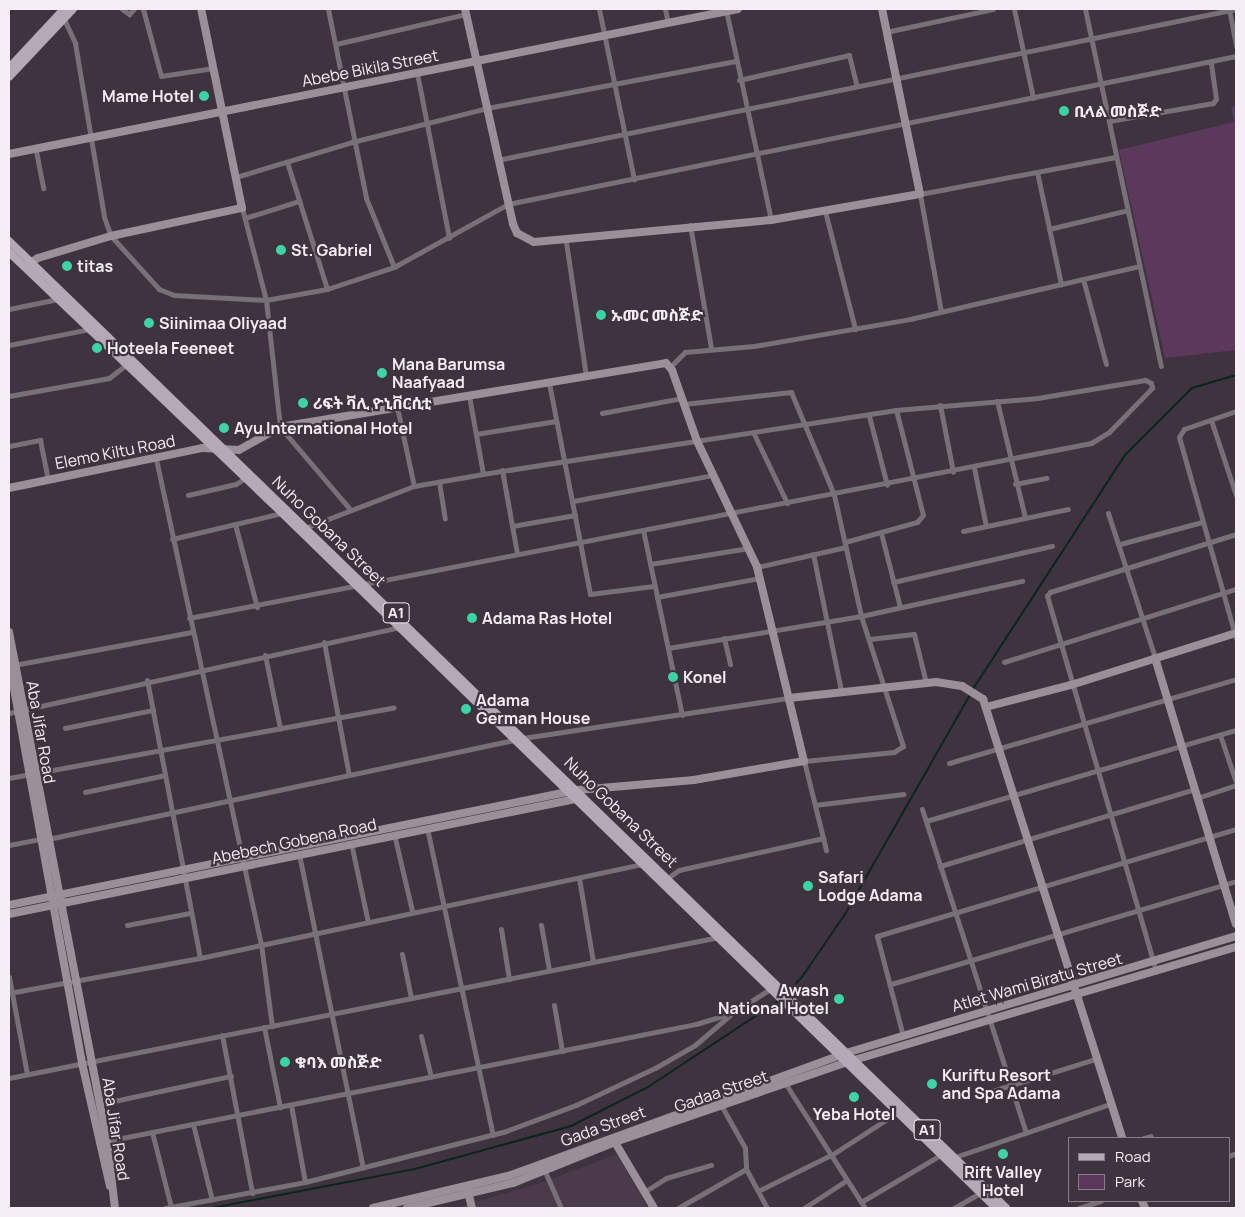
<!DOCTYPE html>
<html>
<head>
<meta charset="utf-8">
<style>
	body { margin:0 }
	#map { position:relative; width:1245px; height:1217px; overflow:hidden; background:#3e333e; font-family:Manrope,"Noto Sans Ethiopic",sans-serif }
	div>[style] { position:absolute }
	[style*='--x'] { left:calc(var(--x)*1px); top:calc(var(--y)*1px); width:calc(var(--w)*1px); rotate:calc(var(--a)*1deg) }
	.built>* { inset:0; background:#4b3a4b }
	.green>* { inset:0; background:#5d385d }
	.stream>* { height:2px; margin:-1px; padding:0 1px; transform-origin:1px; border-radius:1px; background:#09261c }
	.street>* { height:5px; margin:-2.5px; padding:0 2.5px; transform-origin:2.5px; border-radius:2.5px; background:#777177 }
	.secondary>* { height:8px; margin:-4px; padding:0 4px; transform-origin:4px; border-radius:4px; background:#9a909a }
	.primary>* { height:8px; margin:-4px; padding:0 4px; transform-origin:4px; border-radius:4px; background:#b5a9b5 }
	.dots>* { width:14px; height:14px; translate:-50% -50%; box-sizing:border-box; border:2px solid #3e333e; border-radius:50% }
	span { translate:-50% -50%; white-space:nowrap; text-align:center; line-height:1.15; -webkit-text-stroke:4.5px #3e333e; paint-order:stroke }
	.shield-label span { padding:1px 4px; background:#3e333e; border:1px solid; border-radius:4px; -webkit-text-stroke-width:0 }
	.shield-label { font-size:15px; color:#f6eef6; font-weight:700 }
	.street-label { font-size:16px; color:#f6eef6 }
	.poi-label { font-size:16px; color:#f6eef6; font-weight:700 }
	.right { translate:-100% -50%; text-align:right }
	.left { translate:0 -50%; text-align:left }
	.frame { position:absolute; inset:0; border:10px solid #f6eef6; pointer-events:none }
	.legend { position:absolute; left:1068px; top:1137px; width:162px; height:65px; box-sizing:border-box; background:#3e333e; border:1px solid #887e88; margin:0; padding:6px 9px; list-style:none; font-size:15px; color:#f6eef6 }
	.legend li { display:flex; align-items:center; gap:10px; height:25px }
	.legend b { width:25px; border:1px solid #887e88 }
</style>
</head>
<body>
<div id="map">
	<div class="built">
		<i style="clip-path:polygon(617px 1154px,648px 1208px,455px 1208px,541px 1183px)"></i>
	</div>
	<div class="green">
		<i style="clip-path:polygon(1236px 105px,1236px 350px,1165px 358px,1119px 150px,1234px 122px,1231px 107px)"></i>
	</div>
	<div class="stream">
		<i style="--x:973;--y:689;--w:279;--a:-57"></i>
		<i style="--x:1125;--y:455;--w:95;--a:-45"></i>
		<i style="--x:1192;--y:388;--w:46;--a:-16.5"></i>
		<i style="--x:787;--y:993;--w:22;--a:-47"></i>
		<i style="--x:802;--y:977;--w:76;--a:-55.7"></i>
		<i style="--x:845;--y:914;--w:254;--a:-60.3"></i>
		<i style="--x:212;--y:1208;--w:207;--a:-10.9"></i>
		<i style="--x:415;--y:1169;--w:162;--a:-15.4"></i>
		<i style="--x:571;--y:1126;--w:86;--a:-26.9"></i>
		<i style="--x:648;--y:1087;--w:158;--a:-33.4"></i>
	</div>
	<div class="street">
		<i style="--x:122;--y:9;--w:9;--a:36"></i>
		<i style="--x:129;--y:14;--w:7;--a:-45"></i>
		<i style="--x:143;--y:9;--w:69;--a:75"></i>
		<i style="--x:161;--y:76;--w:53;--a:-8.7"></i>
		<i style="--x:328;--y:9;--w:193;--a:78.6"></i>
		<i style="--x:366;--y:198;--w:74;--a:67.9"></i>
		<i style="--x:599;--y:9;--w:174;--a:78.4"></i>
		<i style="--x:665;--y:9;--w:14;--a:78"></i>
		<i style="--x:1014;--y:9;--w:91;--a:77.9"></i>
		<i style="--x:1085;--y:9;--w:365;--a:78"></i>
		<i style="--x:1229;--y:9;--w:38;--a:79"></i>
		<i style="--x:726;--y:10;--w:215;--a:77.9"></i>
		<i style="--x:63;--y:17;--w:29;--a:65"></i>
		<i style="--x:75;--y:43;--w:176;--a:80.5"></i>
		<i style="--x:104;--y:217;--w:20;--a:70"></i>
		<i style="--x:111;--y:236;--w:72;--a:47.8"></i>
		<i style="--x:159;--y:289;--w:16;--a:22"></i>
		<i style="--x:174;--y:295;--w:92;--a:3.1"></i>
		<i style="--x:266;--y:300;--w:62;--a:-10.2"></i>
		<i style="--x:327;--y:289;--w:71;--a:-18.2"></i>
		<i style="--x:394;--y:267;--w:130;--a:-28.9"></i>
		<i style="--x:508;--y:204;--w:743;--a:-11.49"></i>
		<i style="--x:886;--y:32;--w:109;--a:-12.1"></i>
		<i style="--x:336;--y:44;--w:133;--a:-13"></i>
		<i style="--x:417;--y:73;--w:168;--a:79"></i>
		<i style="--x:739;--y:80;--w:113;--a:-12.8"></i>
		<i style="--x:849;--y:55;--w:32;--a:76"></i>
		<i style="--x:1109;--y:121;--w:106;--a:-9.8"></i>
		<i style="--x:1213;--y:103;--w:5;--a:-53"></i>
		<i style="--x:1216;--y:99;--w:37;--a:-98"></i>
		<i style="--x:36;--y:151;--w:38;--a:79"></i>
		<i style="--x:497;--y:160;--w:754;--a:-11.55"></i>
		<i style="--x:287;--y:162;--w:133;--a:72.5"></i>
		<i style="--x:1037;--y:172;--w:115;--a:77.9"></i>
		<i style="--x:236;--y:177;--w:121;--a:-16.8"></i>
		<i style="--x:352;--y:142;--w:139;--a:-14.1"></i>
		<i style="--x:487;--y:108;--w:253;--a:-10.7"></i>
		<i style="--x:242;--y:208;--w:95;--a:75.4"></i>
		<i style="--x:266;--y:300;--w:128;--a:83.7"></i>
		<i style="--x:280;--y:427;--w:106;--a:49.6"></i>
		<i style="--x:825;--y:211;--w:122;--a:75.7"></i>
		<i style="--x:245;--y:218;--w:57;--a:-17.5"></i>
		<i style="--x:690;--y:225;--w:125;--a:80.3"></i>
		<i style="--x:1049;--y:229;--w:81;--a:-13.5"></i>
		<i style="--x:566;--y:242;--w:135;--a:81.5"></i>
		<i style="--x:1083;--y:279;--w:88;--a:74.9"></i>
		<i style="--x:9;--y:309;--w:50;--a:-11.5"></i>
		<i style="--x:941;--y:312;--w:120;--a:-100.1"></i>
		<i style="--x:920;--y:194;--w:199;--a:-10.7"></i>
		<i style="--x:9;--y:345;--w:83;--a:-11.2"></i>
		<i style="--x:671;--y:366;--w:20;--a:-45"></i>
		<i style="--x:685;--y:352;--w:69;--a:-5"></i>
		<i style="--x:754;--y:346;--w:158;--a:-9.8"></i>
		<i style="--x:910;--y:319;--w:235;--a:-13"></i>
		<i style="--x:549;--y:383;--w:215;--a:79"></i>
		<i style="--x:590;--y:594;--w:64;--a:-7.1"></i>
		<i style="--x:9;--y:396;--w:102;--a:-10.2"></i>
		<i style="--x:109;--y:378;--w:24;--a:-38"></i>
		<i style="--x:469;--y:396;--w:79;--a:79.8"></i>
		<i style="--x:997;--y:401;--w:120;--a:76.5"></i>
		<i style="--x:684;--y:404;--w:108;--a:-6.4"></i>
		<i style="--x:791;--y:392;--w:112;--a:67.3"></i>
		<i style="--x:834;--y:495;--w:124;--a:77.4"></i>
		<i style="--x:861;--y:616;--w:137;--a:72.1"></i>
		<i style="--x:903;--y:746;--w:11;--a:146"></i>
		<i style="--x:894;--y:752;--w:90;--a:174.3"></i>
		<i style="--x:804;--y:761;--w:92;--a:76.1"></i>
		<i style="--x:940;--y:405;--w:68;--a:79"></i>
		<i style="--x:397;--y:407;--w:81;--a:77.9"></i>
		<i style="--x:1236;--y:411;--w:55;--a:160.9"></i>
		<i style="--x:1184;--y:429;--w:9;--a:122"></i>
		<i style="--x:1179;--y:437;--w:209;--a:74.2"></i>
		<i style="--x:602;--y:413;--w:81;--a:-10.6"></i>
		<i style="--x:869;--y:416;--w:71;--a:75.4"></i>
		<i style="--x:1211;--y:420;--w:79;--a:71.6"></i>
		<i style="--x:753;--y:432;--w:79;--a:64.4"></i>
		<i style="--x:476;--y:434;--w:81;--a:-9.2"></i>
		<i style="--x:9;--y:446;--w:32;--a:-11"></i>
		<i style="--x:40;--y:440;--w:41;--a:78.7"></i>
		<i style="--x:156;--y:459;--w:496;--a:77.8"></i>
		<i style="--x:261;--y:944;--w:83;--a:82.4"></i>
		<i style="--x:974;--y:468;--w:59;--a:78.3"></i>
		<i style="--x:502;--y:470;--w:84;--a:79.8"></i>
		<i style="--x:439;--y:482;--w:37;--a:81"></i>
		<i style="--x:1015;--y:484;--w:32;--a:-11"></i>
		<i style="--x:188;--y:495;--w:49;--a:-12.9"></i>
		<i style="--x:236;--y:484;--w:11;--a:-34"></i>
		<i style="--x:573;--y:501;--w:142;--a:-10.5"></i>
		<i style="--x:1108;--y:513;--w:152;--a:72"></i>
		<i style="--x:235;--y:524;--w:86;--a:75.2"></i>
		<i style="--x:512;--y:526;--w:64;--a:-9.9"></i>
		<i style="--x:643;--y:530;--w:189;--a:78.1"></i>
		<i style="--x:963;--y:531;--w:107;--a:-11.8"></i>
		<i style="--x:881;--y:533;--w:76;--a:75.6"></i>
		<i style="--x:172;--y:539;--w:113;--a:-13.3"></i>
		<i style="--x:845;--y:542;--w:75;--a:-15.5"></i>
		<i style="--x:917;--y:522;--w:9;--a:-49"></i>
		<i style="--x:923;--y:515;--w:108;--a:-104.4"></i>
		<i style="--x:1120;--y:544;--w:85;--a:-15"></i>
		<i style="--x:813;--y:554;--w:140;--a:78.4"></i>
		<i style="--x:650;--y:564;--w:100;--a:-9.2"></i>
		<i style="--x:757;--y:567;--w:91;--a:-12.7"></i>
		<i style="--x:893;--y:582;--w:163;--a:-12.8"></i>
		<i style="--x:657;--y:597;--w:105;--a:-10.5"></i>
		<i style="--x:189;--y:618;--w:919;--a:-10.98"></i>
		<i style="--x:1091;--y:443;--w:21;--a:-31"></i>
		<i style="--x:1109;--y:432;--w:62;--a:-45.7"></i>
		<i style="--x:1152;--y:388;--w:5;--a:-101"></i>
		<i style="--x:1151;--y:383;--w:7;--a:-153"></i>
		<i style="--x:1145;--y:380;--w:109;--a:170.5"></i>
		<i style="--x:1038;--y:398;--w:143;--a:175.2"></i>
		<i style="--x:896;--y:410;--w:418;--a:171.2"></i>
		<i style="--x:483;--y:474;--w:70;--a:170.1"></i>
		<i style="--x:414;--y:486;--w:115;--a:159"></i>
		<i style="--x:724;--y:638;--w:27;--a:77"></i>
		<i style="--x:869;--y:639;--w:45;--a:-6.3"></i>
		<i style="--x:914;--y:634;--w:50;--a:76.2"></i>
		<i style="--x:324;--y:642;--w:135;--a:79.4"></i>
		<i style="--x:668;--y:648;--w:196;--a:-9.4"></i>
		<i style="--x:861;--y:616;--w:165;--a:-12.3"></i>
		<i style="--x:265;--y:655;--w:75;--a:78.4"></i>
		<i style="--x:1004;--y:662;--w:243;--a:-17.5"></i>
		<i style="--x:14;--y:665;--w:181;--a:-10.5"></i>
		<i style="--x:147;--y:680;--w:283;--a:79.2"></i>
		<i style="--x:9;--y:713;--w:399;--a:-12.4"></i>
		<i style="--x:65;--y:728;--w:90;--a:-11.6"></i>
		<i style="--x:1220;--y:735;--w:50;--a:71.2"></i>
		<i style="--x:949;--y:763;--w:299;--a:-16.3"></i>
		<i style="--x:9;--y:778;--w:391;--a:-10.4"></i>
		<i style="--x:85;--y:792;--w:82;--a:-12"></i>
		<i style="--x:1197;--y:798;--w:41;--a:-18.4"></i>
		<i style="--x:815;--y:805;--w:89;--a:-7.1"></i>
		<i style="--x:922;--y:809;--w:339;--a:72.2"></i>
		<i style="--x:926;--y:821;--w:323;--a:-16.4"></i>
		<i style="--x:427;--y:828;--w:314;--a:77.9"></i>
		<i style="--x:394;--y:834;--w:79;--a:76.8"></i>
		<i style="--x:48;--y:839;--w:486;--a:-12"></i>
		<i style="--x:523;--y:738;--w:269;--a:-8.6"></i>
		<i style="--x:351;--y:843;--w:81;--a:77.9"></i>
		<i style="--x:9;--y:845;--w:31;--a:-11"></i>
		<i style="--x:299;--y:854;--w:320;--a:78.5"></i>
		<i style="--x:940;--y:866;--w:266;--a:-16.8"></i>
		<i style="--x:579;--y:878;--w:85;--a:80.5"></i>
		<i style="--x:665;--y:880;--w:17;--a:-36"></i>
		<i style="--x:679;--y:870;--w:148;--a:-12.5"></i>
		<i style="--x:127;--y:925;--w:64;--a:-10.8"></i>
		<i style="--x:541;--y:925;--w:46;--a:79.9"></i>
		<i style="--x:501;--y:929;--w:51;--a:80.9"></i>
		<i style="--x:402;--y:954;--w:45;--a:78.4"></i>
		<i style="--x:1156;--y:971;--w:391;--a:-106.2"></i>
		<i style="--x:1047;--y:596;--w:5;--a:-53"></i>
		<i style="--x:1050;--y:592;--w:195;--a:-17.3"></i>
		<i style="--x:9;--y:977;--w:99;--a:79.5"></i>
		<i style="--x:891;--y:984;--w:360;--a:-16.6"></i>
		<i style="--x:9;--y:993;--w:194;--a:-10.4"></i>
		<i style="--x:200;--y:958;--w:454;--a:-12"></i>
		<i style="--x:554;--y:1005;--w:47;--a:80.1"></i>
		<i style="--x:264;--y:1027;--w:82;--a:78.7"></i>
		<i style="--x:222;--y:1035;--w:161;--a:79.2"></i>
		<i style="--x:421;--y:1036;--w:42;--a:76.3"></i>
		<i style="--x:903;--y:1036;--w:103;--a:-104.6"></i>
		<i style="--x:877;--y:936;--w:375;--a:-16.6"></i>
		<i style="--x:9;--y:1078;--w:724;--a:-11.23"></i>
		<i style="--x:785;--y:1083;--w:148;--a:57.4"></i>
		<i style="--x:986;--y:1093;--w:114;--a:-17.3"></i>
		<i style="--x:100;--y:1104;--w:134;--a:-12.1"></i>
		<i style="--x:291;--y:1105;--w:78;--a:79.7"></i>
		<i style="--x:721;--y:1105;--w:49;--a:60.8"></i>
		<i style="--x:745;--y:1148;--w:21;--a:87"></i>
		<i style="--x:746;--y:1169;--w:44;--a:61.7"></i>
		<i style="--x:193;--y:1124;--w:78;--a:76"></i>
		<i style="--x:152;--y:1132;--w:77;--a:75.8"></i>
		<i style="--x:1144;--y:1138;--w:7;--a:-16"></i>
		<i style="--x:107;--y:1141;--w:601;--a:-11.24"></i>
		<i style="--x:696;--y:1024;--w:38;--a:-17"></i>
		<i style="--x:732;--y:1013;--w:47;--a:-32"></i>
		<i style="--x:1229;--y:1156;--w:8;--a:-23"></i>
		<i style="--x:955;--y:1157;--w:164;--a:-18.9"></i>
		<i style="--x:543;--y:1167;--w:45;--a:66.3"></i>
		<i style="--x:758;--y:1191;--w:84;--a:-26.3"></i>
		<i style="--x:833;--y:1154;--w:77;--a:-32.9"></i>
		<i style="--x:644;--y:1192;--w:26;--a:-32"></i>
		<i style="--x:666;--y:1178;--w:47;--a:-16.1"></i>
		<i style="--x:861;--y:1202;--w:96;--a:-30.6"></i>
		<i style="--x:165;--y:1208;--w:142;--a:-10.5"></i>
		<i style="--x:305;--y:1182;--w:207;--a:-14.2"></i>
		<i style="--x:506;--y:1131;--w:75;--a:-20.4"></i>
		<i style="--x:576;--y:1105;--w:87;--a:-25.1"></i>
		<i style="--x:655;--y:1068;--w:46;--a:-29.9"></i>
		<i style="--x:695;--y:1045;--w:46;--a:-40.6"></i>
		<i style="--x:678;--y:1208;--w:78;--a:-29.8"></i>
		<i style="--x:804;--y:1208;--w:51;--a:-33.1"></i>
		<i style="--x:954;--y:1208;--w:32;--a:-30"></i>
		<i style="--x:1079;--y:1208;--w:23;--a:-18"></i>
	</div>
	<div class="secondary">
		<i style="--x:465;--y:9;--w:220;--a:77.4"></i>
		<i style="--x:513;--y:224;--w:10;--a:66"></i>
		<i style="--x:517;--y:233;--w:19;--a:28"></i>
		<i style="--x:534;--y:242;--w:238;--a:-5.3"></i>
		<i style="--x:771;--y:220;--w:151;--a:-9.9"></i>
		<i style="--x:920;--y:194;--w:189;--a:-101.6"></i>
		<i style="--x:9;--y:154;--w:743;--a:-11.25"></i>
		<i style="--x:26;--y:266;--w:14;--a:-34"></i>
		<i style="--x:38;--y:258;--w:76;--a:-16.8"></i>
		<i style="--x:111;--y:236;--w:134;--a:-12.1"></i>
		<i style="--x:242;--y:208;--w:203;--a:-101.6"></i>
		<i style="--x:9;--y:488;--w:198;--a:-11.7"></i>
		<i style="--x:203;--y:448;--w:36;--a:3"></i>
		<i style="--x:239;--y:450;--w:47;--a:-29.3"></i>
		<i style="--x:280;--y:427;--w:391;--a:-9.4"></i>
		<i style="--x:666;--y:363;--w:9;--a:49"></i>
		<i style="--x:672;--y:370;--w:75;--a:70.6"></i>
		<i style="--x:697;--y:441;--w:140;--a:64.5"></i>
		<i style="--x:757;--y:567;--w:200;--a:76.4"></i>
		<i style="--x:804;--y:761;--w:112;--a:170.2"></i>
		<i style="--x:694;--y:780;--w:117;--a:175.1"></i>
		<i style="--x:577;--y:790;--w:580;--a:168.55"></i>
		<i style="--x:9;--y:632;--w:518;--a:79.1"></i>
		<i style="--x:107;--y:1141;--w:67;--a:83.2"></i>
		<i style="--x:1155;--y:658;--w:278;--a:73.1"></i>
		<i style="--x:9;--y:661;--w:409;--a:79.7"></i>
		<i style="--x:82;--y:1063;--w:126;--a:77.2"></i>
		<i style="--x:789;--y:698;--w:148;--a:-6.2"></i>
		<i style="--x:936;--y:682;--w:26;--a:9"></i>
		<i style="--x:962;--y:686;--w:25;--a:32"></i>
		<i style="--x:983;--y:699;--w:460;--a:72.4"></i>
		<i style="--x:986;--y:707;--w:88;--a:-14.5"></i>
		<i style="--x:1071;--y:685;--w:173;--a:-17.5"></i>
		<i style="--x:9;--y:914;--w:583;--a:-11.48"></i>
		<i style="--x:613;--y:1139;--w:80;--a:59.3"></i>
		<i style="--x:468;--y:1191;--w:17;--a:77"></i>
		<i style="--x:1142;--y:1201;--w:8;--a:67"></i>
		<i style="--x:373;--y:1208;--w:142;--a:-13.4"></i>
		<i style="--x:511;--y:1175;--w:357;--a:-20"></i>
		<i style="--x:846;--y:1053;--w:407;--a:-16.7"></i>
		<i style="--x:407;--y:1208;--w:109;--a:-13.3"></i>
		<i style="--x:513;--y:1183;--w:110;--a:-21.9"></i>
		<i style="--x:615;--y:1142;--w:242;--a:-19"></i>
		<i style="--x:844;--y:1063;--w:409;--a:-16.5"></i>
	</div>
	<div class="primary">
		<i style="--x:9;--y:68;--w:81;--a:-47"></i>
		<i style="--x:9;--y:77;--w:93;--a:-46.7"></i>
		<i style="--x:9;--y:241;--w:1389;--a:44.12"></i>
		<i style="--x:9;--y:252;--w:378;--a:43.7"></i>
		<i style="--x:282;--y:513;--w:996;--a:44.23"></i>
	</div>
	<div class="dots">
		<i style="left:204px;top:96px;background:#3cd4a4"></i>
		<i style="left:1064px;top:111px;background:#3cd4a4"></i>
		<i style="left:281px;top:250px;background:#3cd4a4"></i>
		<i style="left:67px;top:266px;background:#3cd4a4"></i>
		<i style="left:601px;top:315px;background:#3cd4a4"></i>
		<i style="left:149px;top:323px;background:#3cd4a4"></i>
		<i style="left:97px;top:348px;background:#3cd4a4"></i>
		<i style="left:382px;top:373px;background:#3cd4a4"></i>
		<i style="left:303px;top:403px;background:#3cd4a4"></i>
		<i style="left:224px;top:428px;background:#3cd4a4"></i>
		<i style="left:472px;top:618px;background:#3cd4a4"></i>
		<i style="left:673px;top:677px;background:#3cd4a4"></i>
		<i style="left:466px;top:709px;background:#3cd4a4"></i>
		<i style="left:808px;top:886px;background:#3cd4a4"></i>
		<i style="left:839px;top:999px;background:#3cd4a4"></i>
		<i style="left:285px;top:1062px;background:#3cd4a4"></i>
		<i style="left:932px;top:1084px;background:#3cd4a4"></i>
		<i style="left:854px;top:1097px;background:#3cd4a4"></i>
		<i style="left:1003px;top:1154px;background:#3cd4a4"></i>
	</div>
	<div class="shield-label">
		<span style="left:396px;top:613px">A1</span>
		<span style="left:927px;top:1130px">A1</span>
	</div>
	<div class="street-label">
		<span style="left:370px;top:68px;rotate:-11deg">Abebe Bikila Street</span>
		<span style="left:115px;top:452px;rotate:-11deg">Elemo Kiltu Road</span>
		<span style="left:329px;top:531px;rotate:44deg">Nuho Gobana Street</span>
		<span style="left:41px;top:732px;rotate:80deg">Aba Jifar Road</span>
		<span style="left:621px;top:812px;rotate:44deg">Nuho Gobana Street</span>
		<span style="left:294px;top:841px;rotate:-12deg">Abebech Gobena Road</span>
		<span style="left:1037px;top:982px;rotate:-16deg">Atlet Wami Biratu Street</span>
		<span style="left:721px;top:1091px;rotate:-19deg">Gadaa Street</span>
		<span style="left:603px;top:1126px;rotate:-20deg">Gada Street</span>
		<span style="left:116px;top:1129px;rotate:81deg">Aba Jifar Road</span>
	</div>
	<div class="poi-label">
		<span class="right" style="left:194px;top:96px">Mame Hotel</span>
		<span class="left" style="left:1074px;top:111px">ቢላል መስጅድ</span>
		<span class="left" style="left:291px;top:250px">St. Gabriel</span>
		<span class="left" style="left:77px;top:266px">titas</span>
		<span class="left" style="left:611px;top:315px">ኡመር መስጅድ</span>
		<span class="left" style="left:159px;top:323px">Siinimaa Oliyaad</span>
		<span class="left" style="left:107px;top:348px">Hoteela Feeneet</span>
		<span class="left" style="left:392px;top:373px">Mana Barumsa<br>Naafyaad</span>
		<span class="left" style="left:313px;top:403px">ሪፍት ቫሊ ዮኒቨርሲቲ</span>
		<span class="left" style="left:234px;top:428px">Ayu International Hotel</span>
		<span class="left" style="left:482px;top:618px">Adama Ras Hotel</span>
		<span class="left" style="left:683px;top:677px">Konel</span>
		<span class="left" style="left:476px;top:709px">Adama<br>German House</span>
		<span class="left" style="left:818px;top:886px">Safari<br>Lodge Adama</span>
		<span class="right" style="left:829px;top:999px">Awash<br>National Hotel</span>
		<span class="left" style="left:295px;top:1062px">ቁባእ መስጅድ</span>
		<span class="left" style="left:942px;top:1084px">Kuriftu Resort<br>and Spa Adama</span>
		<span style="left:854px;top:1114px">Yeba Hotel</span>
		<span style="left:1003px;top:1181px">Rift Valley<br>Hotel</span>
	</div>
	<div class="frame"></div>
	<ul class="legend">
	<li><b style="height:6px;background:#b5a9b5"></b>Road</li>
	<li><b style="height:14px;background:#5d385d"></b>Park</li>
	</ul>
</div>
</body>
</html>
